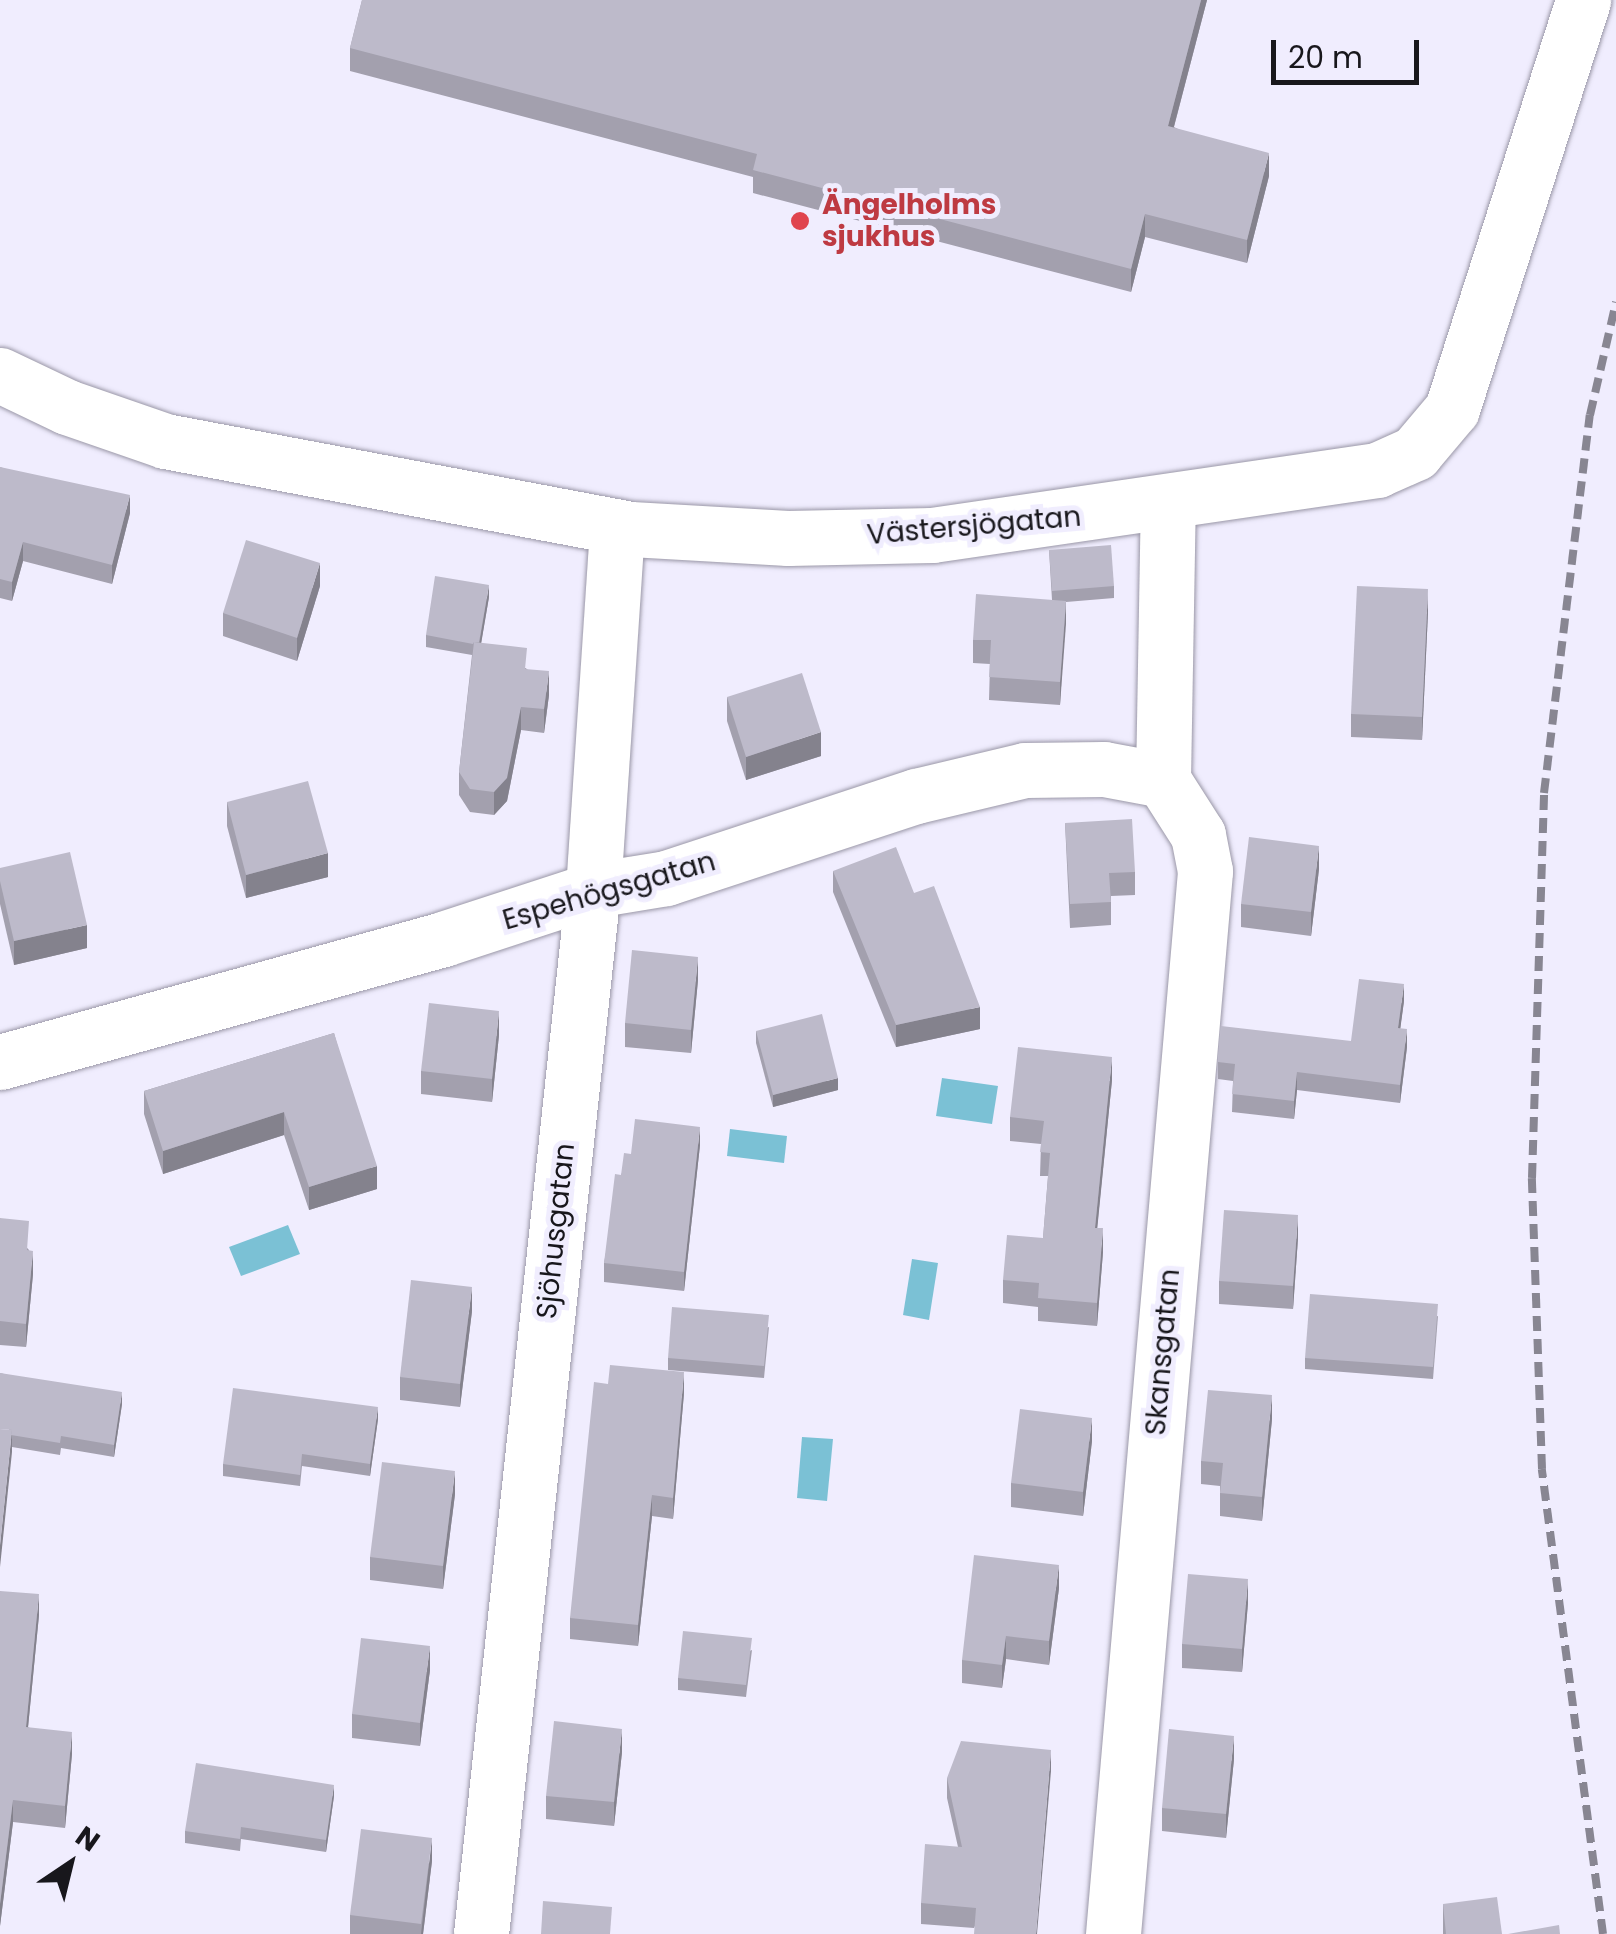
<!DOCTYPE html>
<html>
<head>
<meta charset="utf-8">
<style>
	body { margin:0 }
	#map { position:relative; width:1616px; height:1934px; overflow:hidden; background:#f0edfe; font-family:Poppins,sans-serif }
	div>[style] { position:absolute }
	[style*='--x'] { left:calc(var(--x)*1px); top:calc(var(--y)*1px); width:calc(var(--w)*1px); rotate:calc(var(--a)*1deg) }
	.water>* { inset:0; background:#7bc1d5 }
	.roads { filter:drop-shadow(0 0 2px #9a97a7) drop-shadow(0 0 2px #9a97a7) }
	.street>* { height:55px; margin:-27.5px; padding:0 27.5px; transform-origin:27.5px; border-radius:27.5px; background:#fff }
	.rail>* { height:8px; margin-top:-4px; transform-origin:0; background:repeating-linear-gradient(90deg,#888692 0 15px,transparent 0 23px) }
	.wall>* { inset:0; background:#a3a0ae }
	.shaded-wall>* { inset:0; background:#84828d }
	.building>* { inset:0; background:#bdbaca }
	.dots>* { width:28px; height:28px; translate:-50% -50%; box-sizing:border-box; border:5px solid #f0edfe; border-radius:50% }
	span { translate:-50% -50%; white-space:nowrap; text-align:center; line-height:1.15; -webkit-text-stroke:10px #f0edfe; paint-order:stroke }
	.health-label { font-size:28px; color:#be3a42; font-weight:700 }
	.left { translate:0 -50%; text-align:left }
	.street-label { font-size:28px; color:#18171c }
	.north { position:absolute; left:20px; top:1814px; width:100px; height:100px; -webkit-text-stroke:8px #f0edfe; paint-order:stroke; rotate:35deg; font-size:28px; font-weight:700; line-height:40px; text-align:center; color:#18171c }
	.north::after { content:''; display:block; margin:auto; width:35px; height:45px; background:#18171c; clip-path:polygon(50% 0,100% 100%,50% 72%,0 100%) }
	.scale { position:absolute; left:1271px; top:40px; width:148px; height:45px; box-sizing:border-box; border:5px solid #18171c; border-top:0; padding-left:12px; font-size:30px; line-height:35px; white-space:nowrap; color:#18171c; -webkit-text-stroke:8px #f0edfe; paint-order:stroke }
</style>
</head>
<body>
<div id="map">
	<div class="water">
		<i style="clip-path:polygon(942px 1078px,998px 1086px,992px 1124px,936px 1116px)"></i>
		<i style="clip-path:polygon(730px 1129px,787px 1136px,784px 1163px,727px 1156px)"></i>
		<i style="clip-path:polygon(288px 1225px,300px 1254px,241px 1276px,229px 1247px)"></i>
		<i style="clip-path:polygon(912px 1259px,938px 1263px,929px 1320px,903px 1315px)"></i>
		<i style="clip-path:polygon(802px 1437px,833px 1439px,827px 1501px,797px 1498px)"></i>
	</div>
	<div class="roads">
		<div class="street">
			<i style="--x:0;--y:375;--w:74;--a:25.5"></i>
			<i style="--x:67;--y:407;--w:104;--a:19.1"></i>
			<i style="--x:165;--y:441;--w:474;--a:10.7"></i>
			<i style="--x:631;--y:529;--w:157;--a:3.3"></i>
			<i style="--x:788;--y:538;--w:144;--a:-1.2"></i>
			<i style="--x:932;--y:535;--w:450;--a:-8.3"></i>
			<i style="--x:1377;--y:470;--w:42;--a:-24.1"></i>
			<i style="--x:1415;--y:453;--w:57;--a:-49.9"></i>
			<i style="--x:1452;--y:409;--w:429;--a:-72.2"></i>
			<i style="--x:1163;--y:780;--w:275;--a:-89"></i>
			<i style="--x:0;--y:1062;--w:460;--a:-15.5"></i>
			<i style="--x:443;--y:939;--w:158;--a:-18.1"></i>
			<i style="--x:593;--y:890;--w:74;--a:-9.3"></i>
			<i style="--x:666;--y:878;--w:263;--a:-18.2"></i>
			<i style="--x:916;--y:796;--w:112;--a:-13.4"></i>
			<i style="--x:1025;--y:770;--w:79;--a:-0.7"></i>
			<i style="--x:1104;--y:769;--w:60;--a:10.6"></i>
			<i style="--x:481;--y:1934;--w:1050;--a:-83.88"></i>
			<i style="--x:593;--y:890;--w:364;--a:-86.2"></i>
			<i style="--x:1113;--y:1934;--w:1067;--a:-85.05"></i>
			<i style="--x:1205;--y:871;--w:37;--a:-101"></i>
			<i style="--x:1198;--y:835;--w:65;--a:-122.5"></i>
		</div>
	</div>
	<div class="rail">
		<i style="--x:1603;--y:1934;--w:469;--a:-97.5"></i>
		<i style="--x:1542;--y:1469;--w:291;--a:-92"></i>
		<i style="--x:1532;--y:1178;--w:385;--a:-88.2"></i>
		<i style="--x:1544;--y:793;--w:381;--a:-83.1"></i>
		<i style="--x:1590;--y:415;--w:116;--a:-77"></i>
	</div>
	<div class="wall">
		<i style="clip-path:polygon(362px 0,1207px 0,1174px 127px,1269px 176px,1247px 263px,1145px 237px,1131px 292px,753px 193px,753px 177px,350px 71px,350px 48px)"></i>
		<i style="clip-path:polygon(0 467px,130px 513px,112px 584px,23px 561px,12px 601px,0 598px)"></i>
		<i style="clip-path:polygon(1049px 550px,1114px 586px,1114px 598px,1066px 602px,1060px 705px,989px 700px,990px 664px,973px 663px,973px 640px,1052px 600px)"></i>
		<i style="clip-path:polygon(320px 586px,297px 661px,223px 636px,223px 613px)"></i>
		<i style="clip-path:polygon(489px 597px,481px 643px,527px 669px,549px 695px,544px 733px,521px 730px,507px 801px,494px 815px,470px 812px,459px 795px,459px 772px,472px 655px,426px 647px,426px 635px)"></i>
		<i style="clip-path:polygon(1428px 612px,1422px 740px,1351px 737px,1351px 714px)"></i>
		<i style="clip-path:polygon(727px 697px,821px 756px,746px 780px,727px 721px)"></i>
		<i style="clip-path:polygon(227px 802px,328px 877px,246px 898px,227px 826px)"></i>
		<i style="clip-path:polygon(1065px 823px,1135px 872px,1135px 895px,1111px 896px,1111px 925px,1070px 928px)"></i>
		<i style="clip-path:polygon(0 868px,87px 948px,14px 965px,0 904px)"></i>
		<i style="clip-path:polygon(1319px 869px,1311px 936px,1241px 927px,1241px 904px)"></i>
		<i style="clip-path:polygon(833px 871px,914px 893px,980px 1029px,896px 1047px,833px 892px)"></i>
		<i style="clip-path:polygon(698px 980px,691px 1053px,625px 1047px,625px 1023px)"></i>
		<i style="clip-path:polygon(1404px 1001px,1400px 1029px,1407px 1047px,1400px 1103px,1297px 1090px,1294px 1119px,1232px 1112px,1233px 1081px,1218px 1079px,1218px 1062px,1351px 1041px)"></i>
		<i style="clip-path:polygon(756px 1031px,838px 1090px,773px 1107px,756px 1043px)"></i>
		<i style="clip-path:polygon(334px 1033px,377px 1189px,309px 1210px,284px 1135px,163px 1174px,144px 1114px,144px 1091px)"></i>
		<i style="clip-path:polygon(499px 1035px,492px 1102px,421px 1094px,421px 1071px)"></i>
		<i style="clip-path:polygon(1112px 1080px,1097px 1228px,1103px 1252px,1097px 1326px,1038px 1321px,1038px 1307px,1003px 1303px,1003px 1280px,1043px 1238px,1048px 1176px,1040px 1176px,1041px 1144px,1010px 1141px,1010px 1117px)"></i>
		<i style="clip-path:polygon(700px 1145px,684px 1291px,604px 1282px,604px 1263px,621px 1175px,631px 1154px)"></i>
		<i style="clip-path:polygon(0 1218px,29px 1250px,33px 1274px,26px 1347px,0 1345px)"></i>
		<i style="clip-path:polygon(1298px 1238px,1293px 1309px,1219px 1304px,1219px 1281px)"></i>
		<i style="clip-path:polygon(472px 1311px,460px 1407px,400px 1400px,400px 1377px)"></i>
		<i style="clip-path:polygon(1438px 1316px,1433px 1379px,1305px 1369px,1305px 1358px)"></i>
		<i style="clip-path:polygon(769px 1327px,764px 1378px,668px 1370px,668px 1358px)"></i>
		<i style="clip-path:polygon(0 1373px,122px 1404px,114px 1457px,61px 1448px,60px 1455px,12px 1447px)"></i>
		<i style="clip-path:polygon(684px 1393px,673px 1519px,652px 1516px,638px 1646px,570px 1639px,570px 1618px)"></i>
		<i style="clip-path:polygon(378px 1419px,370px 1476px,302px 1466px,300px 1486px,223px 1476px,223px 1464px)"></i>
		<i style="clip-path:polygon(1272px 1419px,1262px 1521px,1220px 1516px,1220px 1486px,1201px 1484px,1201px 1461px)"></i>
		<i style="clip-path:polygon(1092px 1441px,1083px 1516px,1011px 1507px,1011px 1483px)"></i>
		<i style="clip-path:polygon(455px 1494px,443px 1589px,370px 1580px,370px 1557px)"></i>
		<i style="clip-path:polygon(1059px 1588px,1049px 1665px,1006px 1659px,1002px 1688px,962px 1683px,962px 1660px)"></i>
		<i style="clip-path:polygon(0 1591px,39px 1615px,28px 1727px,72px 1754px,65px 1828px,13px 1822px,0 1926px)"></i>
		<i style="clip-path:polygon(1248px 1603px,1242px 1672px,1182px 1668px,1182px 1644px)"></i>
		<i style="clip-path:polygon(752px 1650px,746px 1697px,678px 1690px,678px 1678px)"></i>
		<i style="clip-path:polygon(430px 1670px,420px 1746px,352px 1738px,352px 1714px)"></i>
		<i style="clip-path:polygon(622px 1752px,614px 1826px,546px 1819px,546px 1796px)"></i>
		<i style="clip-path:polygon(1234px 1759px,1226px 1838px,1162px 1831px,1162px 1808px)"></i>
		<i style="clip-path:polygon(1051px 1771px,974px 1928px,921px 1924px,921px 1903px,958px 1847px,947px 1798px,947px 1778px)"></i>
		<i style="clip-path:polygon(334px 1796px,326px 1852px,241px 1839px,240px 1851px,185px 1843px,185px 1831px)"></i>
		<i style="clip-path:polygon(432px 1861px,423px 1934px,350px 1934px,350px 1915px)"></i>
		<i style="clip-path:polygon(1443px 1904px,1502px 1934px,1443px 1934px)"></i>
	</div>
	<div class="shaded-wall">
		<i style="clip-path:polygon(1201px 0,1207px 0,1168px 149px,1168px 126px)"></i>
		<i style="clip-path:polygon(1269px 153px,1269px 176px,1247px 263px,1247px 240px)"></i>
		<i style="clip-path:polygon(1145px 214px,1145px 237px,1131px 292px,1131px 269px)"></i>
		<i style="clip-path:polygon(130px 495px,130px 513px,112px 584px,112px 565px)"></i>
		<i style="clip-path:polygon(23px 542px,23px 561px,12px 601px,12px 582px)"></i>
		<i style="clip-path:polygon(320px 563px,320px 586px,297px 661px,297px 638px)"></i>
		<i style="clip-path:polygon(489px 585px,489px 597px,479px 656px,479px 645px)"></i>
		<i style="clip-path:polygon(1428px 589px,1428px 612px,1422px 740px,1422px 717px)"></i>
		<i style="clip-path:polygon(1066px 601px,1066px 624px,1060px 705px,1060px 682px)"></i>
		<i style="clip-path:polygon(549px 671px,549px 695px,544px 733px,544px 709px)"></i>
		<i style="clip-path:polygon(521px 707px,521px 730px,507px 801px,494px 815px,494px 792px)"></i>
		<i style="clip-path:polygon(821px 732px,821px 756px,746px 780px,746px 757px)"></i>
		<i style="clip-path:polygon(1319px 846px,1319px 869px,1311px 936px,1311px 912px)"></i>
		<i style="clip-path:polygon(328px 853px,328px 877px,246px 898px,246px 875px)"></i>
		<i style="clip-path:polygon(87px 925px,87px 948px,14px 965px,14px 941px)"></i>
		<i style="clip-path:polygon(698px 957px,698px 980px,691px 1053px,691px 1030px)"></i>
		<i style="clip-path:polygon(1404px 984px,1404px 1001px,1398px 1046px,1398px 1028px)"></i>
		<i style="clip-path:polygon(980px 1007px,980px 1029px,896px 1047px,896px 1025px)"></i>
		<i style="clip-path:polygon(499px 1011px,499px 1035px,492px 1102px,492px 1079px)"></i>
		<i style="clip-path:polygon(1407px 1029px,1407px 1047px,1400px 1103px,1400px 1085px)"></i>
		<i style="clip-path:polygon(1112px 1057px,1112px 1080px,1095px 1251px,1095px 1228px)"></i>
		<i style="clip-path:polygon(1297px 1072px,1297px 1090px,1294px 1119px,1294px 1101px)"></i>
		<i style="clip-path:polygon(838px 1078px,838px 1090px,773px 1107px,773px 1095px)"></i>
		<i style="clip-path:polygon(284px 1112px,284px 1135px,163px 1174px,163px 1151px)"></i>
		<i style="clip-path:polygon(700px 1127px,700px 1145px,684px 1291px,684px 1272px)"></i>
		<i style="clip-path:polygon(377px 1166px,377px 1189px,309px 1210px,309px 1187px)"></i>
		<i style="clip-path:polygon(1298px 1215px,1298px 1238px,1293px 1309px,1293px 1286px)"></i>
		<i style="clip-path:polygon(1103px 1228px,1103px 1252px,1097px 1326px,1097px 1303px)"></i>
		<i style="clip-path:polygon(33px 1251px,33px 1274px,26px 1347px,26px 1324px)"></i>
		<i style="clip-path:polygon(472px 1287px,472px 1311px,460px 1407px,460px 1384px)"></i>
		<i style="clip-path:polygon(684px 1372px,684px 1393px,673px 1519px,673px 1498px)"></i>
		<i style="clip-path:polygon(122px 1392px,122px 1404px,114px 1457px,114px 1445px)"></i>
		<i style="clip-path:polygon(1272px 1395px,1272px 1419px,1262px 1521px,1262px 1497px)"></i>
		<i style="clip-path:polygon(378px 1407px,378px 1419px,370px 1476px,370px 1464px)"></i>
		<i style="clip-path:polygon(1092px 1418px,1092px 1441px,1083px 1516px,1083px 1492px)"></i>
		<i style="clip-path:polygon(12px 1430px,12px 1452px,0 1567px,0 1545px)"></i>
		<i style="clip-path:polygon(455px 1471px,455px 1494px,443px 1589px,443px 1566px)"></i>
		<i style="clip-path:polygon(652px 1495px,652px 1516px,638px 1646px,638px 1625px)"></i>
		<i style="clip-path:polygon(1059px 1565px,1059px 1588px,1049px 1665px,1049px 1641px)"></i>
		<i style="clip-path:polygon(1248px 1579px,1248px 1603px,1242px 1672px,1242px 1649px)"></i>
		<i style="clip-path:polygon(39px 1594px,39px 1615px,26px 1748px,26px 1727px)"></i>
		<i style="clip-path:polygon(1006px 1636px,1006px 1659px,1002px 1688px,1002px 1665px)"></i>
		<i style="clip-path:polygon(430px 1646px,430px 1670px,420px 1746px,420px 1723px)"></i>
		<i style="clip-path:polygon(622px 1729px,622px 1752px,614px 1826px,614px 1802px)"></i>
		<i style="clip-path:polygon(72px 1732px,72px 1754px,65px 1828px,65px 1806px)"></i>
		<i style="clip-path:polygon(1234px 1736px,1234px 1759px,1226px 1838px,1226px 1814px)"></i>
		<i style="clip-path:polygon(1051px 1750px,1051px 1771px,1037px 1934px,1036px 1934px)"></i>
		<i style="clip-path:polygon(334px 1785px,334px 1796px,326px 1852px,326px 1840px)"></i>
		<i style="clip-path:polygon(13px 1800px,13px 1822px,0 1926px,0 1904px)"></i>
		<i style="clip-path:polygon(432px 1838px,432px 1861px,423px 1934px,421px 1934px)"></i>
	</div>
	<div class="building">
		<i style="clip-path:polygon(362px 0,1201px 0,1168px 126px,1269px 153px,1247px 240px,1145px 214px,1131px 269px,753px 170px,757px 154px,350px 48px)"></i>
		<i style="clip-path:polygon(0 467px,130px 495px,112px 565px,23px 542px,12px 582px,0 579px)"></i>
		<i style="clip-path:polygon(246px 540px,320px 563px,297px 638px,223px 613px)"></i>
		<i style="clip-path:polygon(1111px 545px,1114px 586px,1052px 591px,1049px 550px)"></i>
		<i style="clip-path:polygon(435px 576px,489px 585px,479px 642px,474px 642px,473px 644px,426px 635px)"></i>
		<i style="clip-path:polygon(1357px 586px,1428px 589px,1422px 717px,1351px 714px)"></i>
		<i style="clip-path:polygon(976px 594px,1066px 601px,1060px 682px,989px 677px,991px 640px,973px 640px)"></i>
		<i style="clip-path:polygon(474px 642px,527px 648px,525px 669px,549px 671px,544px 709px,521px 707px,507px 778px,494px 792px,470px 789px,459px 772px)"></i>
		<i style="clip-path:polygon(802px 673px,821px 732px,746px 757px,727px 697px)"></i>
		<i style="clip-path:polygon(308px 781px,328px 853px,246px 875px,227px 802px)"></i>
		<i style="clip-path:polygon(1132px 819px,1135px 872px,1109px 873px,1111px 902px,1070px 904px,1065px 823px)"></i>
		<i style="clip-path:polygon(1249px 837px,1319px 846px,1311px 912px,1241px 904px)"></i>
		<i style="clip-path:polygon(896px 847px,914px 893px,934px 886px,980px 1007px,896px 1025px,833px 871px)"></i>
		<i style="clip-path:polygon(70px 852px,87px 925px,14px 941px,0 881px,0 868px)"></i>
		<i style="clip-path:polygon(632px 950px,698px 957px,691px 1030px,625px 1023px)"></i>
		<i style="clip-path:polygon(1359px 979px,1404px 984px,1398px 1028px,1407px 1029px,1400px 1085px,1297px 1072px,1294px 1101px,1232px 1094px,1235px 1064px,1218px 1062px,1221px 1026px,1351px 1041px)"></i>
		<i style="clip-path:polygon(429px 1003px,499px 1011px,492px 1079px,421px 1071px)"></i>
		<i style="clip-path:polygon(822px 1014px,838px 1078px,773px 1095px,756px 1031px)"></i>
		<i style="clip-path:polygon(334px 1033px,377px 1166px,309px 1187px,284px 1112px,163px 1151px,144px 1091px)"></i>
		<i style="clip-path:polygon(1018px 1047px,1112px 1057px,1095px 1228px,1103px 1228px,1097px 1303px,1038px 1298px,1039px 1283px,1003px 1280px,1007px 1235px,1043px 1238px,1050px 1153px,1040px 1152px,1044px 1121px,1010px 1117px)"></i>
		<i style="clip-path:polygon(635px 1119px,700px 1127px,684px 1272px,604px 1263px,615px 1174px,621px 1175px,624px 1153px,631px 1154px)"></i>
		<i style="clip-path:polygon(1224px 1210px,1298px 1215px,1293px 1286px,1219px 1281px)"></i>
		<i style="clip-path:polygon(0 1218px,29px 1221px,27px 1250px,33px 1251px,26px 1324px,0 1321px)"></i>
		<i style="clip-path:polygon(411px 1280px,472px 1287px,460px 1384px,400px 1377px)"></i>
		<i style="clip-path:polygon(1310px 1294px,1438px 1304px,1433px 1367px,1305px 1358px)"></i>
		<i style="clip-path:polygon(672px 1307px,769px 1315px,764px 1366px,668px 1358px)"></i>
		<i style="clip-path:polygon(610px 1365px,684px 1372px,673px 1498px,652px 1495px,638px 1625px,570px 1618px,594px 1382px,608px 1384px)"></i>
		<i style="clip-path:polygon(0 1373px,122px 1392px,114px 1445px,61px 1436px,60px 1443px,11px 1435px,12px 1430px,0 1429px)"></i>
		<i style="clip-path:polygon(233px 1388px,378px 1407px,370px 1464px,302px 1454px,300px 1475px,223px 1464px)"></i>
		<i style="clip-path:polygon(1208px 1390px,1272px 1395px,1262px 1497px,1220px 1493px,1223px 1463px,1201px 1461px)"></i>
		<i style="clip-path:polygon(1020px 1409px,1092px 1418px,1083px 1492px,1011px 1483px)"></i>
		<i style="clip-path:polygon(0 1429px,12px 1430px,0 1545px)"></i>
		<i style="clip-path:polygon(382px 1462px,455px 1471px,443px 1566px,370px 1557px)"></i>
		<i style="clip-path:polygon(974px 1555px,1059px 1565px,1049px 1641px,1006px 1636px,1002px 1665px,962px 1660px)"></i>
		<i style="clip-path:polygon(1188px 1574px,1248px 1579px,1242px 1649px,1182px 1644px)"></i>
		<i style="clip-path:polygon(0 1591px,39px 1594px,26px 1727px,72px 1732px,65px 1806px,13px 1800px,0 1904px)"></i>
		<i style="clip-path:polygon(683px 1631px,752px 1638px,746px 1685px,678px 1678px)"></i>
		<i style="clip-path:polygon(361px 1638px,430px 1646px,420px 1723px,352px 1714px)"></i>
		<i style="clip-path:polygon(554px 1721px,622px 1729px,614px 1802px,546px 1796px)"></i>
		<i style="clip-path:polygon(1169px 1729px,1234px 1736px,1226px 1814px,1162px 1808px)"></i>
		<i style="clip-path:polygon(961px 1741px,1051px 1750px,1036px 1934px,974px 1934px,976px 1908px,921px 1903px,925px 1844px,962px 1847px,947px 1778px)"></i>
		<i style="clip-path:polygon(196px 1763px,334px 1785px,326px 1840px,241px 1827px,240px 1839px,185px 1831px)"></i>
		<i style="clip-path:polygon(361px 1829px,432px 1838px,421px 1924px,350px 1915px)"></i>
		<i style="clip-path:polygon(1497px 1897px,1502px 1934px,1446px 1934px,1443px 1904px)"></i>
		<i style="clip-path:polygon(543px 1901px,612px 1907px,610px 1934px,541px 1934px)"></i>
		<i style="clip-path:polygon(1559px 1925px,1560px 1934px,1508px 1934px)"></i>
	</div>
	<div class="dots">
		<i style="left:800px;top:221px;background:#e0444e"></i>
	</div>
	<div class="health-label">
		<span class="left" style="left:822px;top:221px">Ängelholms<br>sjukhus</span>
	</div>
	<div class="street-label">
		<span style="left:974px;top:526px;rotate:-5deg">Västersjögatan</span>
		<span style="left:609px;top:891px;rotate:-16deg">Espehögsgatan</span>
		<span style="left:556px;top:1231px;rotate:-84deg">Sjöhusgatan</span>
		<span style="left:1163px;top:1352px;rotate:-85deg">Skansgatan</span>
	</div>
	<div class="north">N</div>
	<div class="scale">20 m</div>
</div>
</body>
</html>
